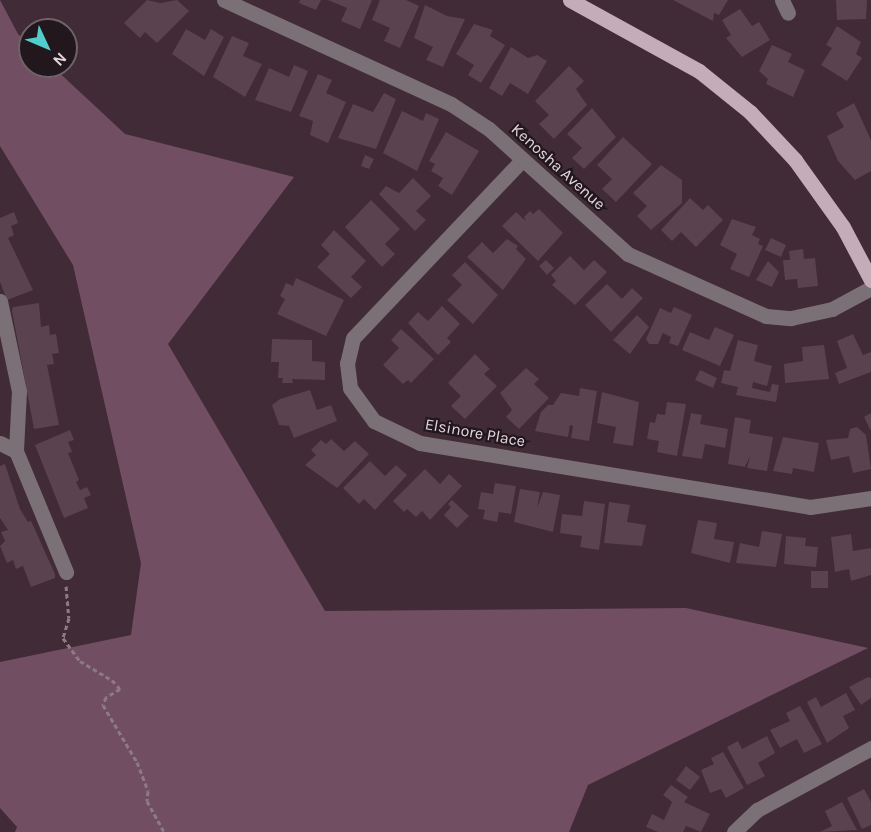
<!DOCTYPE html>
<html>
<head>
<meta charset="utf-8">
<style>
	body { margin:0 }
	#map { position:relative; width:871px; height:832px; overflow:hidden; background:#412b37; font-family:Karla,sans-serif }
	div>[style] { position:absolute }
	[style*='--x'] { left:calc(var(--x)*1px); top:calc(var(--y)*1px); width:calc(var(--w)*1px); rotate:calc(var(--a)*1deg) }
	.green>* { inset:0; background:#724e62 }
	.building>* { inset:0; background:#5a424f }
	.path>* { height:3px; margin-top:-1.5px; transform-origin:0; background:repeating-linear-gradient(90deg,#8d7b84 0 4.5px,transparent 0 7.5px) }
	.minor>* { height:15px; margin:-7.5px; padding:0 7.5px; transform-origin:7.5px; border-radius:7.5px; background:#7b7076 }
	.major>* { height:15px; margin:-7.5px; padding:0 7.5px; transform-origin:7.5px; border-radius:7.5px; background:#c4acb8 }
	span { translate:-50% -50%; white-space:nowrap; text-align:center; line-height:1.15; -webkit-text-stroke:4.5px #21171c; paint-order:stroke }
	.street-label { font-size:16px; color:#e4d6dd }
	.north { position:absolute; left:18px; top:18px; width:60px; height:60px; box-sizing:border-box; background:#21171c; border:2px solid #6f6369; border-radius:50%; rotate:134deg; font-size:16px; font-weight:700; line-height:24px; text-align:center; color:#e4d6dd }
	.north::after { content:''; display:block; margin:auto; width:21px; height:27px; background:#52cdcd; clip-path:polygon(50% 0,100% 100%,50% 72%,0 100%) }
</style>
</head>
<body>
<div id="map">
	<div class="green">
		<i style="clip-path:polygon(0 0,18px 34px,30px 45px,30px 66px,52px 66px,125px 134px,294px 177px,168px 344px,325px 611px,686px 608px,868px 648px,588px 785px,569px 832px,15px 832px,17px 827px,0 808px,0 662px,131px 635px,141px 563px,73px 265px,0 146px)"></i>
	</div>
	<div class="building">
		<i style="clip-path:polygon(147px 0,160px 3px,177px 0,189px 11px,157px 43px,145px 32px,140px 38px,124px 23px)"></i>
		<i style="clip-path:polygon(300px 0,321px 0,316px 10px,299px 3px)"></i>
		<i style="clip-path:polygon(328px 0,372px 0,360px 29px,341px 21px,347px 8px)"></i>
		<i style="clip-path:polygon(380px 0,406px 0,419px 6px,400px 48px,384px 41px,390px 28px,372px 20px)"></i>
		<i style="clip-path:polygon(673px 0,728px 0,719px 15px,714px 13px,713px 21px)"></i>
		<i style="clip-path:polygon(836px 0,867px 0,866px 19px,837px 20px)"></i>
		<i style="clip-path:polygon(425px 5px,447px 16px,465px 19px,443px 67px,426px 60px,433px 47px,414px 38px)"></i>
		<i style="clip-path:polygon(740px 9px,752px 26px,759px 22px,770px 40px,742px 57px,726px 38px,731px 35px,722px 20px)"></i>
		<i style="clip-path:polygon(474px 24px,493px 30px,490px 36px,505px 45px,481px 83px,468px 75px,474px 65px,456px 54px)"></i>
		<i style="clip-path:polygon(837px 26px,861px 42px,856px 54px,862px 58px,847px 81px,821px 65px,832px 48px,826px 45px)"></i>
		<i style="clip-path:polygon(186px 29px,205px 40px,211px 29px,224px 37px,204px 76px,172px 54px)"></i>
		<i style="clip-path:polygon(232px 36px,249px 43px,243px 56px,262px 64px,245px 97px,213px 77px)"></i>
		<i style="clip-path:polygon(772px 45px,792px 54px,788px 62px,805px 70px,793px 97px,766px 84px,768px 79px,759px 71px)"></i>
		<i style="clip-path:polygon(511px 47px,528px 58px,537px 55px,547px 61px,528px 94px,510px 83px,502px 96px,489px 88px)"></i>
		<i style="clip-path:polygon(294px 65px,308px 71px,291px 112px,255px 100px,269px 68px,289px 77px)"></i>
		<i style="clip-path:polygon(569px 66px,584px 81px,576px 89px,587px 105px,554px 139px,539px 124px,549px 115px,535px 101px)"></i>
		<i style="clip-path:polygon(318px 74px,332px 80px,326px 93px,346px 102px,328px 143px,310px 135px,313px 121px,299px 116px)"></i>
		<i style="clip-path:polygon(384px 93px,396px 99px,376px 149px,338px 138px,353px 104px,373px 112px)"></i>
		<i style="clip-path:polygon(854px 103px,871px 140px,871px 171px,855px 180px,838px 161px,827px 136px,844px 127px,836px 113px)"></i>
		<i style="clip-path:polygon(592px 108px,616px 137px,584px 169px,572px 158px,582px 148px,567px 134px)"></i>
		<i style="clip-path:polygon(402px 111px,423px 121px,426px 113px,439px 119px,417px 171px,383px 153px)"></i>
		<i style="clip-path:polygon(446px 132px,479px 151px,452px 195px,438px 186px,443px 178px,431px 171px,435px 164px,429px 161px)"></i>
		<i style="clip-path:polygon(623px 137px,652px 164px,616px 202px,602px 189px,612px 179px,597px 165px)"></i>
		<i style="clip-path:polygon(365px 155px,374px 159px,369px 169px,361px 166px)"></i>
		<i style="clip-path:polygon(661px 165px,682px 180px,682px 203px,651px 230px,637px 216px,647px 206px,633px 193px)"></i>
		<i style="clip-path:polygon(413px 178px,431px 196px,416px 211px,426px 220px,415px 231px,379px 194px,386px 186px,399px 193px)"></i>
		<i style="clip-path:polygon(690px 198px,703px 210px,708px 205px,723px 220px,696px 247px,681px 232px,672px 241px,661px 230px)"></i>
		<i style="clip-path:polygon(371px 200px,400px 229px,385px 244px,395px 254px,382px 267px,345px 227px)"></i>
		<i style="clip-path:polygon(539px 209px,563px 233px,538px 261px,502px 226px,516px 212px,526px 221px,524px 217px,530px 211px,533px 214px)"></i>
		<i style="clip-path:polygon(14px 212px,18px 223px,11px 226px,14px 235px,8px 238px,33px 290px,7px 300px,0 282px,0 218px)"></i>
		<i style="clip-path:polygon(732px 219px,756px 227px,752px 235px,760px 239px,758px 244px,763px 246px,749px 277px,730px 269px,737px 254px,720px 245px)"></i>
		<i style="clip-path:polygon(334px 230px,366px 261px,351px 277px,362px 287px,351px 298px,317px 267px,330px 254px,321px 245px)"></i>
		<i style="clip-path:polygon(771px 238px,786px 245px,781px 257px,765px 250px)"></i>
		<i style="clip-path:polygon(507px 239px,518px 246px,516px 249px,526px 259px,503px 290px,467px 257px,482px 242px,493px 253px)"></i>
		<i style="clip-path:polygon(803px 249px,804px 259px,815px 258px,818px 286px,798px 288px,797px 279px,785px 280px,783px 260px,790px 260px,789px 251px)"></i>
		<i style="clip-path:polygon(570px 256px,584px 270px,594px 260px,607px 272px,575px 305px,552px 285px,556px 281px,551px 275px)"></i>
		<i style="clip-path:polygon(546px 260px,554px 268px,547px 275px,539px 266px)"></i>
		<i style="clip-path:polygon(768px 261px,779px 272px,772px 287px,756px 280px)"></i>
		<i style="clip-path:polygon(465px 262px,498px 295px,473px 324px,447px 300px,462px 285px,452px 275px)"></i>
		<i style="clip-path:polygon(296px 278px,344px 300px,326px 336px,277px 314px,285px 299px,280px 296px,286px 283px,293px 286px)"></i>
		<i style="clip-path:polygon(607px 284px,622px 299px,632px 288px,643px 298px,611px 332px,585px 305px)"></i>
		<i style="clip-path:polygon(39px 303px,41px 327px,49px 325px,50px 335px,56px 334px,59px 353px,52px 354px,54px 364px,47px 365px,59px 425px,34px 429px,12px 311px,13px 307px)"></i>
		<i style="clip-path:polygon(442px 306px,460px 324px,447px 338px,451px 342px,438px 355px,408px 323px,418px 312px,428px 321px)"></i>
		<i style="clip-path:polygon(674px 307px,692px 315px,678px 346px,669px 343px,671px 337px,663px 333px,658px 344px,649px 344px,646px 339px,660px 308px,671px 313px)"></i>
		<i style="clip-path:polygon(637px 315px,649px 327px,630px 354px,613px 340px)"></i>
		<i style="clip-path:polygon(715px 327px,734px 335px,720px 366px,682px 350px,690px 332px,709px 340px)"></i>
		<i style="clip-path:polygon(401px 329px,434px 359px,411px 383px,408px 380px,403px 384px,383px 365px,399px 348px,391px 340px)"></i>
		<i style="clip-path:polygon(853px 334px,863px 355px,871px 352px,871px 372px,839px 384px,835px 373px,847px 368px,837px 341px)"></i>
		<i style="clip-path:polygon(272px 339px,312px 340px,312px 361px,325px 362px,325px 380px,292px 379px,293px 383px,282px 383px,283px 378px,278px 378px,279px 362px,271px 362px)"></i>
		<i style="clip-path:polygon(738px 340px,758px 345px,754px 361px,772px 366px,767px 386px,753px 382px,752px 388px,770px 392px,772px 384px,779px 385px,776px 402px,736px 395px,738px 387px,721px 383px,724px 370px,730px 371px)"></i>
		<i style="clip-path:polygon(824px 345px,829px 379px,785px 383px,784px 364px,803px 361px,802px 347px)"></i>
		<i style="clip-path:polygon(475px 354px,490px 369px,484px 374px,497px 386px,465px 419px,451px 406px,461px 396px,448px 383px)"></i>
		<i style="clip-path:polygon(526px 368px,539px 379px,534px 384px,549px 398px,519px 429px,506px 417px,512px 410px,500px 393px)"></i>
		<i style="clip-path:polygon(700px 370px,717px 378px,713px 388px,695px 380px)"></i>
		<i style="clip-path:polygon(580px 388px,597px 391px,589px 441px,571px 438px,573px 426px,570px 425px,568px 437px,535px 431px,541px 412px,548px 405px,553px 405px,561px 393px,579px 396px)"></i>
		<i style="clip-path:polygon(310px 390px,317px 410px,331px 405px,337px 421px,294px 438px,289px 426px,279px 425px,272px 405px,280px 399px)"></i>
		<i style="clip-path:polygon(602px 392px,639px 402px,633px 446px,613px 443px,616px 427px,597px 423px)"></i>
		<i style="clip-path:polygon(667px 402px,686px 404px,677px 456px,657px 452px,659px 441px,647px 439px,650px 422px,655px 423px,657px 414px,665px 415px)"></i>
		<i style="clip-path:polygon(691px 413px,702px 415px,700px 424px,728px 429px,725px 448px,705px 444px,702px 459px,682px 456px)"></i>
		<i style="clip-path:polygon(871px 413px,871px 431px,864px 417px)"></i>
		<i style="clip-path:polygon(735px 417px,751px 420px,749px 433px,773px 437px,767px 471px,747px 468px,750px 456px,745px 467px,728px 464px)"></i>
		<i style="clip-path:polygon(850px 429px,857px 427px,866px 435px,871px 469px,853px 473px,849px 456px,831px 460px,826px 440px,848px 438px)"></i>
		<i style="clip-path:polygon(70px 430px,74px 440px,68px 442px,72px 452px,68px 453px,79px 480px,76px 482px,80px 490px,87px 487px,91px 495px,84px 498px,88px 508px,64px 518px,35px 445px)"></i>
		<i style="clip-path:polygon(783px 437px,819px 443px,814px 472px,793px 468px,792px 474px,773px 471px)"></i>
		<i style="clip-path:polygon(331px 439px,344px 451px,355px 441px,369px 454px,337px 488px,305px 465px,316px 455px,311px 450px,321px 440px,326px 444px)"></i>
		<i style="clip-path:polygon(370px 461px,385px 476px,396px 465px,407px 475px,375px 510px,364px 499px,359px 504px,343px 488px)"></i>
		<i style="clip-path:polygon(5px 464px,20px 509px,28px 522px,31px 521px,55px 574px,55px 578px,31px 587px,23px 566px,16px 569px,13px 560px,7px 563px,0 546px,5px 541px,1px 532px,8px 530px,0 518px,0 466px)"></i>
		<i style="clip-path:polygon(425px 469px,440px 484px,449px 474px,462px 486px,430px 520px,422px 511px,416px 517px,407px 509px,404px 512px,393px 501px)"></i>
		<i style="clip-path:polygon(495px 483px,516px 486px,511px 514px,499px 512px,497px 522px,483px 519px,485px 510px,478px 509px,481px 492px,493px 494px)"></i>
		<i style="clip-path:polygon(520px 489px,540px 492px,537px 508px,543px 492px,560px 495px,553px 532px,514px 522px)"></i>
		<i style="clip-path:polygon(452px 500px,469px 516px,457px 528px,444px 515px,451px 507px,448px 504px)"></i>
		<i style="clip-path:polygon(584px 501px,605px 504px,599px 550px,580px 547px,582px 536px,560px 533px,562px 514px,582px 516px)"></i>
		<i style="clip-path:polygon(609px 502px,630px 505px,627px 522px,646px 525px,642px 546px,604px 543px)"></i>
		<i style="clip-path:polygon(698px 520px,717px 523px,714px 539px,734px 542px,730px 563px,691px 553px)"></i>
		<i style="clip-path:polygon(762px 531px,782px 534px,776px 567px,736px 563px,740px 543px,759px 547px)"></i>
		<i style="clip-path:polygon(851px 534px,853px 551px,871px 548px,871px 575px,851px 581px,849px 569px,835px 572px,831px 537px)"></i>
		<i style="clip-path:polygon(786px 536px,806px 538px,805px 546px,818px 547px,816px 567px,784px 564px)"></i>
		<i style="clip-path:polygon(811px 571px,828px 571px,828px 588px,811px 588px)"></i>
		<i style="clip-path:polygon(868px 677px,871px 678px,871px 698px,861px 705px,849px 687px)"></i>
		<i style="clip-path:polygon(846px 693px,855px 710px,843px 716px,849px 728px,827px 743px,807px 702px,816px 697px,821px 707px)"></i>
		<i style="clip-path:polygon(800px 706px,822px 744px,804px 753px,797px 739px,780px 748px,770px 730px,790px 721px,786px 713px)"></i>
		<i style="clip-path:polygon(767px 736px,775px 753px,758px 763px,765px 776px,747px 785px,727px 747px,738px 741px,742px 749px)"></i>
		<i style="clip-path:polygon(723px 752px,744px 788px,726px 798px,721px 789px,710px 793px,701px 770px,714px 764px,711px 758px)"></i>
		<i style="clip-path:polygon(686px 766px,700px 777px,690px 790px,676px 780px)"></i>
		<i style="clip-path:polygon(671px 785px,688px 797px,684px 802px,710px 814px,701px 832px,686px 826px,683px 832px,658px 832px,646px 827px,652px 814px,664px 820px,672px 802px,663px 795px)"></i>
		<i style="clip-path:polygon(864px 789px,871px 802px,871px 825px,862px 829px,847px 798px)"></i>
		<i style="clip-path:polygon(842px 802px,857px 830px,820px 832px,832px 826px,825px 811px)"></i>
	</div>
	<div class="path">
		<i style="--x:66;--y:586;--w:32;--a:85"></i>
		<i style="--x:69;--y:618;--w:21;--a:107"></i>
		<i style="--x:63;--y:638;--w:29;--a:54"></i>
		<i style="--x:80;--y:661;--w:37;--a:31"></i>
		<i style="--x:112;--y:680;--w:12;--a:48"></i>
		<i style="--x:120;--y:689;--w:16;--a:150"></i>
		<i style="--x:106;--y:697;--w:9;--a:111"></i>
		<i style="--x:103;--y:705;--w:66;--a:59.2"></i>
		<i style="--x:137;--y:762;--w:31;--a:69"></i>
		<i style="--x:148;--y:791;--w:10;--a:96"></i>
		<i style="--x:147;--y:801;--w:35;--a:61"></i>
	</div>
	<div class="minor">
		<i style="--x:224;--y:0;--w:250;--a:24.6"></i>
		<i style="--x:451;--y:104;--w:45;--a:33.3"></i>
		<i style="--x:489;--y:129;--w:187;--a:42"></i>
		<i style="--x:628;--y:254;--w:151;--a:24.2"></i>
		<i style="--x:766;--y:316;--w:25;--a:5"></i>
		<i style="--x:791;--y:318;--w:42;--a:-12.4"></i>
		<i style="--x:832;--y:309;--w:44;--a:-28.3"></i>
		<i style="--x:782;--y:0;--w:14;--a:65"></i>
		<i style="--x:522;--y:160;--w:245;--a:133.5"></i>
		<i style="--x:353;--y:338;--w:26;--a:103"></i>
		<i style="--x:347;--y:363;--w:25;--a:83"></i>
		<i style="--x:350;--y:388;--w:41;--a:54"></i>
		<i style="--x:374;--y:421;--w:51;--a:25.6"></i>
		<i style="--x:420;--y:443;--w:395;--a:9.3"></i>
		<i style="--x:810;--y:507;--w:62;--a:-8.4"></i>
		<i style="--x:0;--y:301;--w:92;--a:78.1"></i>
		<i style="--x:19;--y:391;--w:60;--a:92.9"></i>
		<i style="--x:0;--y:443;--w:18;--a:27"></i>
		<i style="--x:16;--y:451;--w:131;--a:67.5"></i>
		<i style="--x:734;--y:832;--w:32;--a:-44"></i>
		<i style="--x:757;--y:810;--w:130;--a:-28.5"></i>
	</div>
	<div class="major">
		<i style="--x:570;--y:0;--w:147;--a:28.8"></i>
		<i style="--x:699;--y:71;--w:65;--a:38.8"></i>
		<i style="--x:750;--y:112;--w:66;--a:46.8"></i>
		<i style="--x:795;--y:160;--w:82;--a:54.4"></i>
		<i style="--x:843;--y:227;--w:60;--a:62.2"></i>
	</div>
	<div class="street-label">
		<span style="left:558px;top:167px;rotate:42deg">Kenosha Avenue</span>
		<span style="left:475px;top:433px;rotate:10deg">Elsinore Place</span>
	</div>
	<div class="north">N</div>
</div>
</body>
</html>
